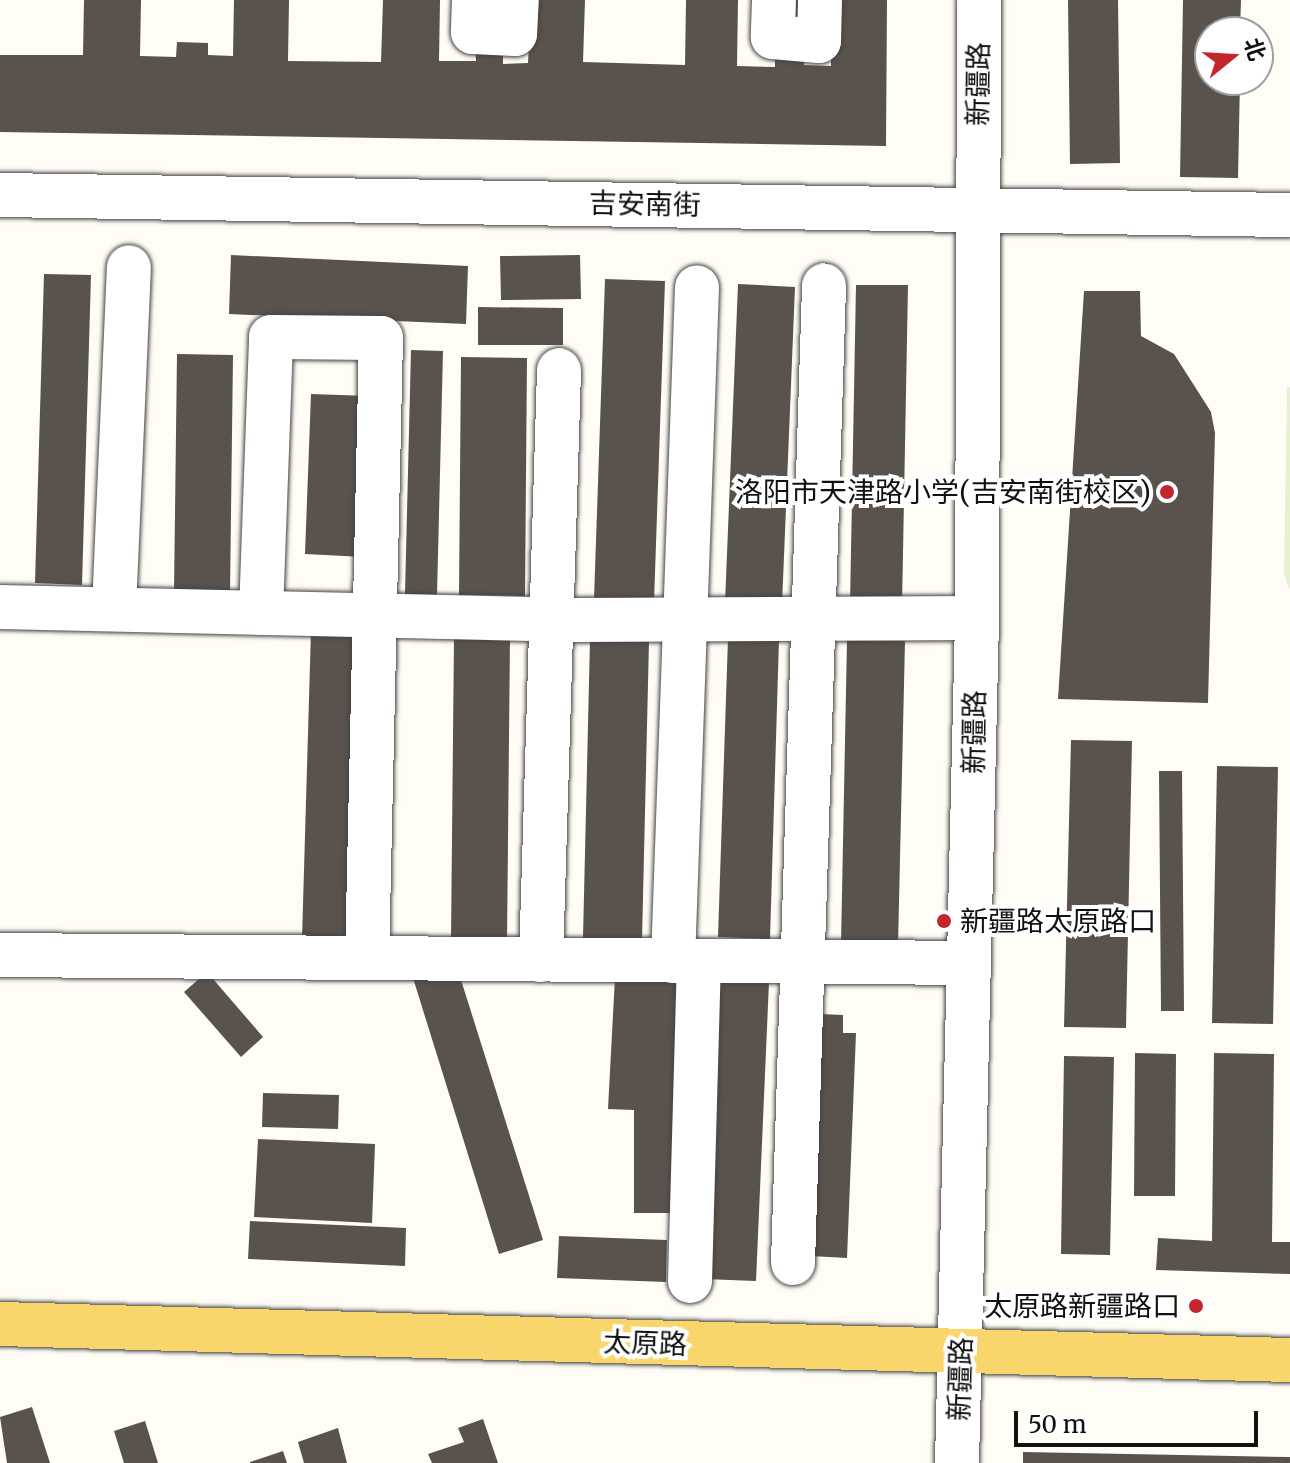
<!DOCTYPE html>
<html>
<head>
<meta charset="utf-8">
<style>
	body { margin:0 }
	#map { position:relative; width:1290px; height:1463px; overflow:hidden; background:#fffdf5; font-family:Merriweather,"Noto Sans SC",serif }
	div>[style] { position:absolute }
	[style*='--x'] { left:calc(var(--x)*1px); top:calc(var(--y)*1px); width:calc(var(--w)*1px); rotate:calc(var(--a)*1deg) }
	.pitch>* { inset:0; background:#e6f2cf }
	.building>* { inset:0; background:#5a524d }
	.roads { filter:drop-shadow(0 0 2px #444) drop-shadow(0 0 2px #444) }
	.minor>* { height:44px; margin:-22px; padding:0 22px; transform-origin:22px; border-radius:22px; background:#fff }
	.major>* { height:44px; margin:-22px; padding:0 22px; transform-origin:22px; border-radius:22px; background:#f9d66b }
	.dots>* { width:22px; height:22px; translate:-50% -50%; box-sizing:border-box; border:4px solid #fff; border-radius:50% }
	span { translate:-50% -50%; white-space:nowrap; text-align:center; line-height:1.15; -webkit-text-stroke:8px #fff; paint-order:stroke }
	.street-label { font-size:28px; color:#111 }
	.poi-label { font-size:28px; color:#111 }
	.right { translate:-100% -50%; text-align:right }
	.left { translate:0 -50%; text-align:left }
	.north { position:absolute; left:1194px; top:16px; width:80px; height:80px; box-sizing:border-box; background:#fff; border:2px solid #a0a0a0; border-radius:50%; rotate:72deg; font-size:22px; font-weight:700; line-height:32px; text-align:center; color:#111 }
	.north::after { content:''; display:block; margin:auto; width:28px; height:36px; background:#c4262e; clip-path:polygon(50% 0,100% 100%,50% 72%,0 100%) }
	.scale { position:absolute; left:1014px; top:1411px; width:244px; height:36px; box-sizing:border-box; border:4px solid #111; border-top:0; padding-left:10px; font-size:24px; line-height:28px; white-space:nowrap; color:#111; -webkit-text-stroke:6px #fff; paint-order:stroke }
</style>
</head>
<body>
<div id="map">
	<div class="pitch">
		<i style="clip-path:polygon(1287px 387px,1290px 387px,1290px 590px,1284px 575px)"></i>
	</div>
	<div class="building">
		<i style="clip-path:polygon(84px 0,141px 0,140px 56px,176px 57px,177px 42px,208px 43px,208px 55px,233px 56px,234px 0,289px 0,288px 61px,381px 62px,383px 0,440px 0,439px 61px,476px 61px,475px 45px,503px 44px,503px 64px,528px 63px,531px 0,585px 0,583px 62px,685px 65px,686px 0,738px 0,737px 66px,775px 67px,775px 50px,804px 51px,804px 65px,831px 66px,831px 0,887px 0,886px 146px,0 132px,0 55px,83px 55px)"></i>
		<i style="clip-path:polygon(1068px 0,1118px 0,1120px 163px,1070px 164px)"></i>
		<i style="clip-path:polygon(1183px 0,1241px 0,1240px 32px,1210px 32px,1210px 80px,1240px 80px,1238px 178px,1180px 177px)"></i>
		<i style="clip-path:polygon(231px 255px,468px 266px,466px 324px,229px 314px)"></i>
		<i style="clip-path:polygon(580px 255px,581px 299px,501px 300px,500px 256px)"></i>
		<i style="clip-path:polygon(44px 274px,91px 275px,82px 585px,35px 583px)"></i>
		<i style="clip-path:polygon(605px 279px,665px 281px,654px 602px,594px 599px)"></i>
		<i style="clip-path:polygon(738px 284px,795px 287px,782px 605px,725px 603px)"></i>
		<i style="clip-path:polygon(856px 285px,908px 285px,902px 606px,850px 605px)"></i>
		<i style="clip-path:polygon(1084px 291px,1140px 291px,1141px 336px,1174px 354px,1211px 412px,1215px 433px,1208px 703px,1058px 699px)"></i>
		<i style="clip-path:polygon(478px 307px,563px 308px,563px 345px,478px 345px)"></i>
		<i style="clip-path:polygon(411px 350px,443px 351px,437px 595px,405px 594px)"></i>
		<i style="clip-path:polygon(177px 354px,233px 355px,230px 593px,174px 592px)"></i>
		<i style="clip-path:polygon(461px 357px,527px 358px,525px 596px,459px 595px)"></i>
		<i style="clip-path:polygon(311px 394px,369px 396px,364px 557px,305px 554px)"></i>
		<i style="clip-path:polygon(311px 630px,365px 632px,355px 941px,302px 939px)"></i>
		<i style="clip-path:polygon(454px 636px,510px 637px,507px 941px,451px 940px)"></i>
		<i style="clip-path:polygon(728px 638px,779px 639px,770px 939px,718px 937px)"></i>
		<i style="clip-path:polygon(590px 640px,649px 641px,642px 940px,583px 938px)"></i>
		<i style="clip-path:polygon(847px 640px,905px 641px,898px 946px,841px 945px)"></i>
		<i style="clip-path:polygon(1071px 740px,1132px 741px,1126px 1028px,1064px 1027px)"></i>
		<i style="clip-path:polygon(1217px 766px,1278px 767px,1273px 1024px,1212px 1023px)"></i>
		<i style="clip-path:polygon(1159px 771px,1182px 771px,1184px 1011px,1161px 1011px)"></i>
		<i style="clip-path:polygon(456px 964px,543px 1240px,499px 1254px,413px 978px)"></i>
		<i style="clip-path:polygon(207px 972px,263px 1037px,241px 1057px,184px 992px)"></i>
		<i style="clip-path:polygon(615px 977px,688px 980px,683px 1213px,634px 1213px,634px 1110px,608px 1109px)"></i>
		<i style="clip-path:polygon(717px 980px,769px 982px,756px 1281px,704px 1279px)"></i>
		<i style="clip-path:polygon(820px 1014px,843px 1015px,843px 1033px,856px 1033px,847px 1258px,810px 1256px)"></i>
		<i style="clip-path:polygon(1135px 1053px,1176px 1054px,1175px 1196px,1134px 1196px)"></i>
		<i style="clip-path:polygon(1214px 1053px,1274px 1054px,1272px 1242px,1290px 1242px,1290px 1274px,1156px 1270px,1158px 1238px,1212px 1241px)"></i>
		<i style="clip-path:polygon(1064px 1056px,1114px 1057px,1110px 1255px,1061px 1254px)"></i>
		<i style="clip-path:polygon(263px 1093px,339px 1095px,338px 1129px,262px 1127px)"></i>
		<i style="clip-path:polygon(258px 1139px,375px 1144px,372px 1223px,254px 1217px)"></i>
		<i style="clip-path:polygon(250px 1221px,406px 1228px,405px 1266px,248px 1259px)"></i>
		<i style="clip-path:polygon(559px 1236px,667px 1240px,666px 1282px,557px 1278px)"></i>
		<i style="clip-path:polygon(32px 1407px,50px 1463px,7px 1463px,0 1417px)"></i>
		<i style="clip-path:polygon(483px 1419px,498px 1463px,432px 1463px,428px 1454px,464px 1442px,458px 1428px)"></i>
		<i style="clip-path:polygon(145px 1421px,158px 1463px,124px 1463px,114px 1431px)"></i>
		<i style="clip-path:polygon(338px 1428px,347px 1463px,304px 1463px,298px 1442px)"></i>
		<i style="clip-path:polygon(283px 1451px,287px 1463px,250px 1463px,250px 1462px)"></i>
		<i style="clip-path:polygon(1023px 1452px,1290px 1457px,1290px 1463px,1023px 1463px)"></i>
	</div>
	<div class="roads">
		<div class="minor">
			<i style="--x:474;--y:0;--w:32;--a:92"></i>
			<i style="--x:473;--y:32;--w:42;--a:2.7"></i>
			<i style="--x:515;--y:34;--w:34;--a:-87"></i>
			<i style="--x:774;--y:0;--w:37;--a:92"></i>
			<i style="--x:773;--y:37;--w:46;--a:5"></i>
			<i style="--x:819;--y:41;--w:41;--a:-88.6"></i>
			<i style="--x:0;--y:195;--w:1290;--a:0.89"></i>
			<i style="--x:0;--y:607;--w:575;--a:1.3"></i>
			<i style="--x:575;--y:620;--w:402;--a:-0.3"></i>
			<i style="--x:114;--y:609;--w:342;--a:-87.5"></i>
			<i style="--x:261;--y:613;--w:276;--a:-87.9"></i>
			<i style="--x:271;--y:337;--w:110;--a:0.5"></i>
			<i style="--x:381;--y:338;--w:620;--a:91.29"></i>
			<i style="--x:0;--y:955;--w:969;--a:0.47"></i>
			<i style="--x:541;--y:960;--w:590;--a:-88.25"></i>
			<i style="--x:673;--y:961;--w:674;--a:-87.96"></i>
			<i style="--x:793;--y:1263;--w:978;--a:-88.18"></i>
			<i style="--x:690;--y:1281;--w:320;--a:-88.4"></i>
			<i style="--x:957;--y:1463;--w:845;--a:-88.64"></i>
			<i style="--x:977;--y:618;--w:618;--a:-89.81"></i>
		</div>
		<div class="major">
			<i style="--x:0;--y:1324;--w:1291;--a:1.6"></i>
		</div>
	</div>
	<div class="dots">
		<i style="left:1167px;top:492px;background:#c4262e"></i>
		<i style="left:944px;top:921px;background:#c4262e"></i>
		<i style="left:1196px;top:1306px;background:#c4262e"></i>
	</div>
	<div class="street-label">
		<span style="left:978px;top:84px;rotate:-89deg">新疆路</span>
		<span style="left:645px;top:204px;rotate:1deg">吉安南街</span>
		<span style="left:974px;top:732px;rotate:-89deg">新疆路</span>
		<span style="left:645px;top:1343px;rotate:2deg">太原路</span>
		<span style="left:960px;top:1379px;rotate:-88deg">新疆路</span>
	</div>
	<div class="poi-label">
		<span class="right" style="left:1151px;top:492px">洛阳市天津路小学(吉安南街校区)</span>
		<span class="left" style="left:960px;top:921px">新疆路太原路口</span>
		<span class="right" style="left:1180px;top:1306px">太原路新疆路口</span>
	</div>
	<div class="north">北</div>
	<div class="scale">50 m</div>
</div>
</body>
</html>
